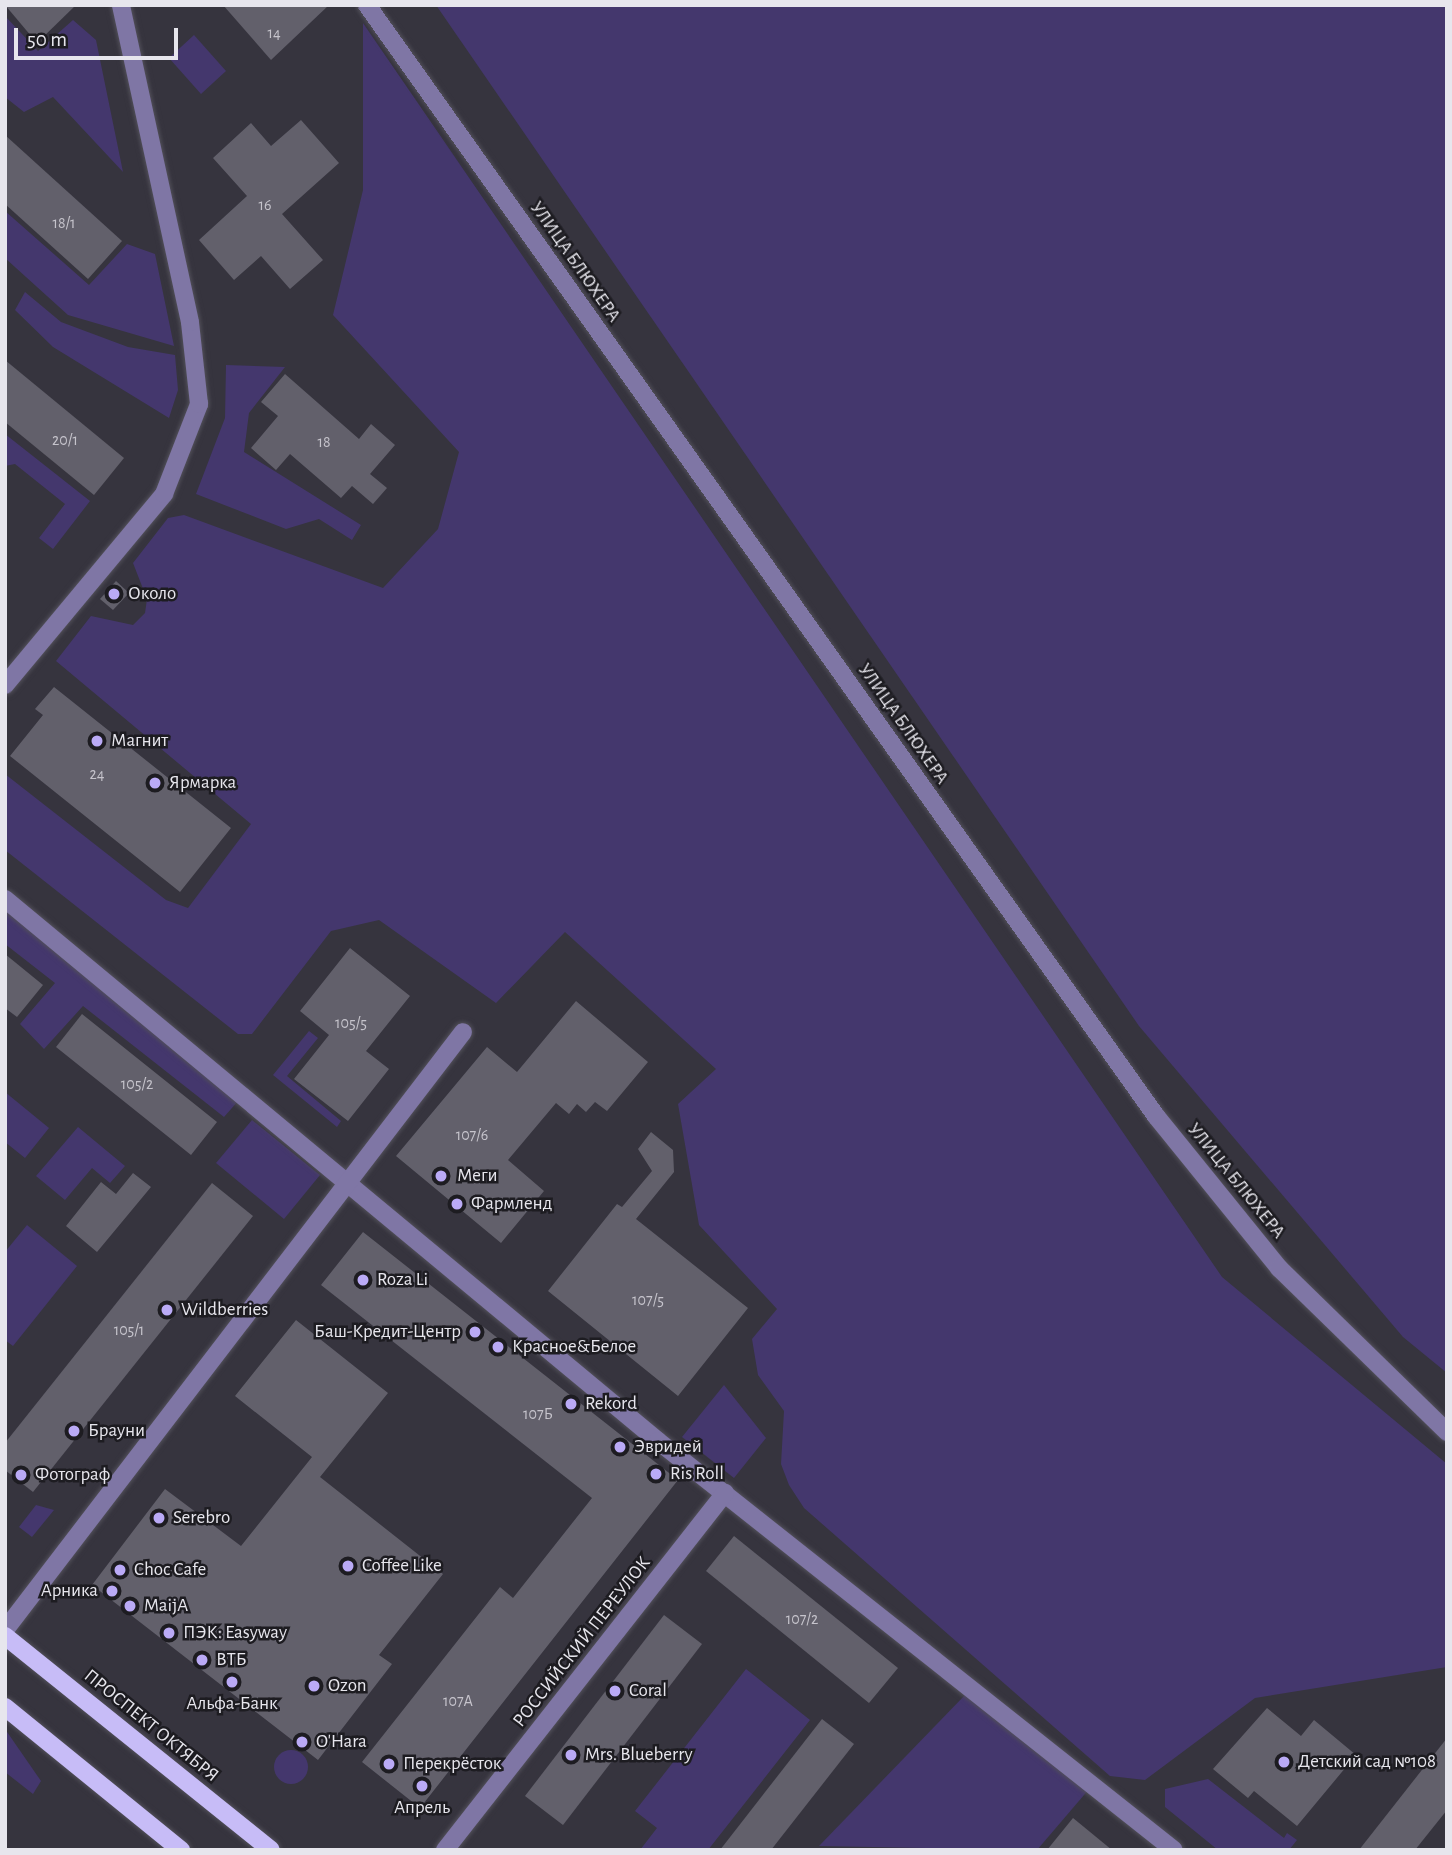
<!DOCTYPE html>
<html>
<head>
<meta charset="utf-8">
<style>
	body { margin:0 }
	#map { position:relative; width:1452px; height:1855px; overflow:hidden; background:#36343e; font-family:"Alegreya Sans",sans-serif }
	div>[style] { position:absolute }
	[style*='--x'] { left:calc(var(--x)*1px); top:calc(var(--y)*1px); width:calc(var(--w)*1px); rotate:calc(var(--a)*1deg) }
	.green>* { inset:0; background:#44376d }
	.round { border-radius:50% }
	.building>* { inset:0; background:#62606b }
	.roads { filter:drop-shadow(0 0 2px #52505a) drop-shadow(0 0 2px #52505a) }
	.minor>* { height:18px; margin:-9px; padding:0 9px; transform-origin:9px; border-radius:9px; background:#7f76a5 }
	.major>* { height:18px; margin:-9px; padding:0 9px; transform-origin:9px; border-radius:9px; background:#c7bcf7 }
	.dots>* { width:19px; height:19px; translate:-50% -50%; box-sizing:border-box; border:4px solid #1d1c21; border-radius:50% }
	span { translate:-50% -50%; white-space:nowrap; text-align:center; line-height:1.15; -webkit-text-stroke:5px #1d1c21; paint-order:stroke }
	.number-label { font-size:16px; color:#c6c4cc }
	.number-label span { -webkit-text-stroke-width:0 }
	.street-label { font-size:19px; color:#e7e6ed }
	.poi-label { font-size:19px; color:#e7e6ed }
	.left { translate:0 -50%; text-align:left }
	.right { translate:-100% -50%; text-align:right }
	.frame { position:absolute; inset:0; border:7px solid #e7e6ed; pointer-events:none }
	.scale { position:absolute; left:14px; top:28px; width:164px; height:32px; box-sizing:border-box; border:4px solid #e7e6ed; border-top:0; padding-left:9px; font-size:21px; line-height:24px; white-space:nowrap; color:#e7e6ed; -webkit-text-stroke:5px #1d1c21; paint-order:stroke }
</style>
</head>
<body>
<div id="map">
	<div class="green">
		<i style="clip-path:polygon(436px 5px,1447px 5px,1447px 1373px,1403px 1337px,1139px 1026px)"></i>
		<i style="clip-path:polygon(5px 16px,38px 51px,73px 20px,96px 40px,123px 172px,53px 97px,24px 112px,5px 97px)"></i>
		<i style="clip-path:polygon(363px 23px,1222px 1277px,1447px 1464px,1447px 1667px,1255px 1698px,1145px 1780px,1110px 1776px,804px 1508px,789px 1485px,781px 1464px,784px 1411px,758px 1375px,752px 1339px,777px 1309px,699px 1225px,678px 1104px,716px 1069px,565px 932px,496px 1003px,379px 920px,331px 931px,252px 1034px,238px 1034px,5px 850px,5px 774px,166px 900px,188px 908px,251px 824px,56px 661px,91px 616px,133px 625px,145px 613px,147px 599px,133px 563px,168px 518px,184px 515px,383px 588px,438px 529px,459px 452px,333px 315px,363px 190px)"></i>
		<i style="clip-path:polygon(194px 35px,226px 71px,201px 94px,169px 58px)"></i>
		<i style="clip-path:polygon(5px 211px,89px 285px,127px 244px,155px 254px,174px 346px,68px 315px,5px 258px)"></i>
		<i style="clip-path:polygon(25px 292px,61px 322px,128px 347px,175px 355px,178px 390px,169px 418px,53px 347px,15px 310px)"></i>
		<i style="clip-path:polygon(226px 365px,285px 367px,249px 413px,244px 452px,361px 525px,352px 540px,319px 519px,286px 529px,196px 494px,225px 418px)"></i>
		<i style="clip-path:polygon(5px 434px,90px 501px,53px 549px,39px 538px,65px 504px,15px 464px,5px 466px)"></i>
		<i style="clip-path:polygon(5px 908px,239px 1100px,224px 1117px,83px 1006px,44px 1049px,20px 1024px,55px 983px,5px 944px)"></i>
		<i style="clip-path:polygon(309px 1031px,318px 1038px,287px 1076px,341px 1121px,337px 1127px,273px 1075px)"></i>
		<i style="clip-path:polygon(5px 1092px,49px 1128px,25px 1158px,5px 1142px)"></i>
		<i style="clip-path:polygon(252px 1120px,320px 1175px,284px 1219px,216px 1163px)"></i>
		<i style="clip-path:polygon(78px 1127px,125px 1166px,110px 1183px,92px 1168px,65px 1200px,36px 1176px)"></i>
		<i style="clip-path:polygon(27px 1225px,77px 1266px,13px 1346px,5px 1340px,5px 1252px)"></i>
		<i style="clip-path:polygon(724px 1385px,766px 1438px,734px 1478px,682px 1437px)"></i>
		<i style="clip-path:polygon(36px 1505px,54px 1510px,32px 1537px,19px 1527px)"></i>
		<i style="clip-path:polygon(746px 1669px,810px 1720px,708px 1850px,640px 1850px,657px 1828px,635px 1811px)"></i>
		<i style="clip-path:polygon(965px 1695px,1090px 1788px,1037px 1850px,819px 1846px)"></i>
		<i style="clip-path:polygon(5px 1729px,41px 1781px,33px 1794px,5px 1772px)"></i>
		<i class="round" style="left:274px;top:1750px;width:34px;height:34px"></i>
		<i style="clip-path:polygon(1208px 1779px,1284px 1838px,1287px 1833px,1297px 1840px,1289px 1850px,1218px 1850px,1165px 1807px,1165px 1789px)"></i>
	</div>
	<div class="building">
		<i style="clip-path:polygon(5px 5px,76px 5px,37px 43px)"></i>
		<i style="clip-path:polygon(223px 5px,329px 5px,271px 60px)"></i>
		<i style="clip-path:polygon(301px 120px,339px 163px,282px 214px,323px 260px,290px 289px,261px 256px,234px 280px,199px 240px,247px 196px,213px 158px,251px 123px,271px 146px)"></i>
		<i style="clip-path:polygon(5px 135px,122px 241px,88px 279px,5px 204px)"></i>
		<i style="clip-path:polygon(5px 360px,124px 458px,94px 495px,5px 422px)"></i>
		<i style="clip-path:polygon(285px 374px,359px 439px,371px 424px,395px 445px,370px 474px,387px 488px,373px 504px,352px 486px,341px 498px,290px 454px,276px 470px,251px 448px,278px 416px,261px 402px)"></i>
		<i style="clip-path:polygon(116px 581px,129px 593px,113px 610px,100px 599px)"></i>
		<i style="clip-path:polygon(54px 687px,231px 828px,180px 892px,10px 756px,43px 715px,35px 709px)"></i>
		<i style="clip-path:polygon(350px 948px,410px 996px,366px 1051px,389px 1069px,348px 1121px,294px 1079px,329px 1035px,300px 1011px)"></i>
		<i style="clip-path:polygon(5px 954px,43px 985px,17px 1017px,5px 1008px)"></i>
		<i style="clip-path:polygon(576px 1001px,648px 1062px,607px 1111px,595px 1102px,586px 1112px,577px 1104px,569px 1114px,556px 1103px,508px 1160px,544px 1191px,501px 1243px,396px 1156px,487px 1047px,517px 1072px)"></i>
		<i style="clip-path:polygon(82px 1014px,217px 1122px,191px 1155px,56px 1047px)"></i>
		<i style="clip-path:polygon(651px 1132px,673px 1150px,674px 1172px,636px 1219px,748px 1308px,678px 1396px,548px 1291px,617px 1204px,622px 1207px,652px 1171px,638px 1149px)"></i>
		<i style="clip-path:polygon(133px 1173px,151px 1187px,97px 1252px,66px 1226px,101px 1182px,116px 1194px)"></i>
		<i style="clip-path:polygon(212px 1183px,253px 1216px,33px 1492px,5px 1470px,5px 1443px)"></i>
		<i style="clip-path:polygon(363px 1232px,678px 1480px,420px 1808px,362px 1762px,500px 1587px,513px 1598px,592px 1498px,321px 1285px)"></i>
		<i style="clip-path:polygon(296px 1320px,388px 1393px,320px 1477px,443px 1574px,379px 1655px,392px 1664px,318px 1760px,92px 1585px,165px 1489px,241px 1546px,312px 1457px,235px 1396px)"></i>
		<i style="clip-path:polygon(734px 1536px,898px 1668px,869px 1703px,706px 1571px)"></i>
		<i style="clip-path:polygon(664px 1615px,702px 1644px,563px 1825px,525px 1796px)"></i>
		<i style="clip-path:polygon(1267px 1708px,1301px 1736px,1314px 1720px,1356px 1755px,1297px 1826px,1254px 1791px,1248px 1798px,1213px 1769px)"></i>
		<i style="clip-path:polygon(822px 1719px,854px 1744px,771px 1850px,720px 1850px)"></i>
		<i style="clip-path:polygon(1447px 1738px,1447px 1810px,1415px 1850px,1359px 1850px)"></i>
		<i style="clip-path:polygon(1073px 1818px,1112px 1850px,1047px 1850px)"></i>
	</div>
	<div class="roads">
		<div class="minor">
			<i style="--x:367;--y:5;--w:1363;--a:54.62"></i>
			<i style="--x:1156;--y:1116;--w:196;--a:51"></i>
			<i style="--x:1279;--y:1268;--w:235;--a:44.3"></i>
			<i style="--x:5;--y:685;--w:249;--a:-50.2"></i>
			<i style="--x:164;--y:494;--w:97;--a:-68.7"></i>
			<i style="--x:199;--y:404;--w:82;--a:-96.3"></i>
			<i style="--x:190;--y:322;--w:324;--a:-102.3"></i>
			<i style="--x:5;--y:899;--w:849;--a:39.69"></i>
			<i style="--x:658;--y:1441;--w:658;--a:38.4"></i>
			<i style="--x:5;--y:1630;--w:753;--a:-52.55"></i>
			<i style="--x:445;--y:1850;--w:454;--a:-51.9"></i>
		</div>
		<div class="major">
			<i style="--x:5;--y:1636;--w:341;--a:38.8"></i>
			<i style="--x:5;--y:1707;--w:227;--a:39.1"></i>
		</div>
	</div>
	<div class="dots">
		<i style="left:114px;top:594px;background:#baaaf6"></i>
		<i style="left:97px;top:741px;background:#baaaf6"></i>
		<i style="left:155px;top:783px;background:#baaaf6"></i>
		<i style="left:441px;top:1176px;background:#baaaf6"></i>
		<i style="left:457px;top:1204px;background:#baaaf6"></i>
		<i style="left:363px;top:1280px;background:#baaaf6"></i>
		<i style="left:167px;top:1310px;background:#baaaf6"></i>
		<i style="left:475px;top:1332px;background:#baaaf6"></i>
		<i style="left:498px;top:1347px;background:#baaaf6"></i>
		<i style="left:571px;top:1404px;background:#baaaf6"></i>
		<i style="left:74px;top:1431px;background:#baaaf6"></i>
		<i style="left:620px;top:1447px;background:#baaaf6"></i>
		<i style="left:656px;top:1474px;background:#baaaf6"></i>
		<i style="left:21px;top:1475px;background:#baaaf6"></i>
		<i style="left:159px;top:1518px;background:#baaaf6"></i>
		<i style="left:348px;top:1566px;background:#baaaf6"></i>
		<i style="left:120px;top:1570px;background:#baaaf6"></i>
		<i style="left:112px;top:1591px;background:#baaaf6"></i>
		<i style="left:130px;top:1606px;background:#baaaf6"></i>
		<i style="left:169px;top:1633px;background:#baaaf6"></i>
		<i style="left:202px;top:1660px;background:#baaaf6"></i>
		<i style="left:232px;top:1682px;background:#baaaf6"></i>
		<i style="left:314px;top:1686px;background:#baaaf6"></i>
		<i style="left:615px;top:1691px;background:#baaaf6"></i>
		<i style="left:302px;top:1742px;background:#baaaf6"></i>
		<i style="left:571px;top:1755px;background:#baaaf6"></i>
		<i style="left:1284px;top:1762px;background:#baaaf6"></i>
		<i style="left:389px;top:1764px;background:#baaaf6"></i>
		<i style="left:422px;top:1786px;background:#baaaf6"></i>
	</div>
	<div class="number-label">
		<span style="left:274px;top:33px">14</span>
		<span style="left:265px;top:205px">16</span>
		<span style="left:64px;top:223px">18/1</span>
		<span style="left:65px;top:440px">20/1</span>
		<span style="left:324px;top:442px">18</span>
		<span style="left:97px;top:774px">24</span>
		<span style="left:351px;top:1023px">105/5</span>
		<span style="left:137px;top:1084px">105/2</span>
		<span style="left:472px;top:1135px">107/6</span>
		<span style="left:648px;top:1300px">107/5</span>
		<span style="left:129px;top:1330px">105/1</span>
		<span style="left:538px;top:1414px">107Б</span>
		<span style="left:802px;top:1619px">107/2</span>
		<span style="left:458px;top:1701px">107А</span>
	</div>
	<div class="street-label">
		<span style="left:575px;top:262px;rotate:55deg">УЛИЦА БЛЮХЕРА</span>
		<span style="left:903px;top:724px;rotate:55deg">УЛИЦА БЛЮХЕРА</span>
		<span style="left:1236px;top:1181px;rotate:51deg">УЛИЦА БЛЮХЕРА</span>
		<span style="left:582px;top:1642px;rotate:-52deg">РОССИЙСКИЙ ПЕРЕУЛОК</span>
		<span style="left:151px;top:1726px;rotate:39deg">ПРОСПЕКТ ОКТЯБРЯ</span>
	</div>
	<div class="poi-label">
		<span class="left" style="left:128px;top:594px">Около</span>
		<span class="left" style="left:111px;top:741px">Магнит</span>
		<span class="left" style="left:169px;top:783px">Ярмарка</span>
		<span class="left" style="left:457px;top:1176px">Меги</span>
		<span class="left" style="left:471px;top:1204px">Фармленд</span>
		<span class="left" style="left:377px;top:1280px">Roza Li</span>
		<span class="left" style="left:181px;top:1310px">Wildberries</span>
		<span class="right" style="left:461px;top:1332px">Баш-Кредит-Центр</span>
		<span class="left" style="left:512px;top:1347px">Красное&amp;Белое</span>
		<span class="left" style="left:585px;top:1404px">Rekord</span>
		<span class="left" style="left:88px;top:1431px">Брауни</span>
		<span class="left" style="left:634px;top:1447px">Эвридей</span>
		<span class="left" style="left:670px;top:1474px">Ris Roll</span>
		<span class="left" style="left:35px;top:1475px">Фотограф</span>
		<span class="left" style="left:173px;top:1518px">Serebro</span>
		<span class="left" style="left:362px;top:1566px">Coffee Like</span>
		<span class="left" style="left:134px;top:1570px">Choc Cafe</span>
		<span class="right" style="left:98px;top:1591px">Арника</span>
		<span class="left" style="left:144px;top:1606px">MaijA</span>
		<span class="left" style="left:183px;top:1633px">ПЭК: Easyway</span>
		<span class="left" style="left:216px;top:1660px">ВТБ</span>
		<span class="left" style="left:328px;top:1686px">Ozon</span>
		<span class="left" style="left:629px;top:1691px">Coral</span>
		<span style="left:232px;top:1704px">Альфа-Банк</span>
		<span class="left" style="left:316px;top:1742px">O'Hara</span>
		<span class="left" style="left:585px;top:1755px">Mrs. Blueberry</span>
		<span class="left" style="left:1298px;top:1762px">Детский сад №108</span>
		<span class="left" style="left:403px;top:1764px">Перекрёсток</span>
		<span style="left:422px;top:1808px">Апрель</span>
	</div>
	<div class="frame"></div>
	<div class="scale">50 m</div>
</div>
</body>
</html>
